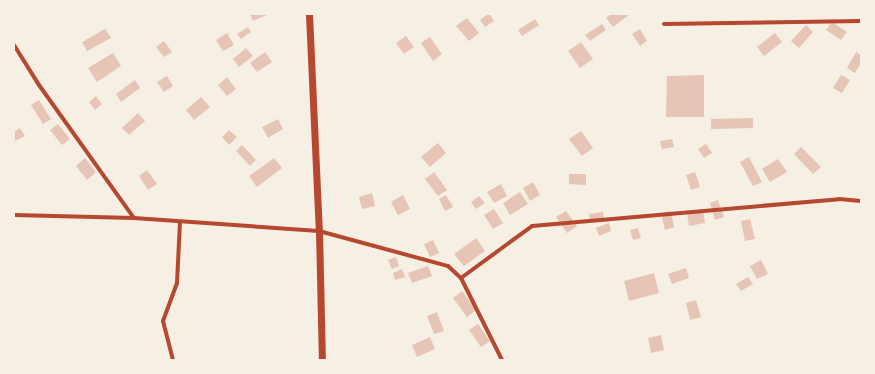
<!DOCTYPE html>
<html>
<head>
<meta charset="utf-8">
<style>
	body { margin:0 }
	#map { position:relative; width:875px; height:374px; overflow:hidden; background:#f6efe4; font-family:Cabin,sans-serif }
	div>[style] { position:absolute }
	[style*='--x'] { left:calc(var(--x)*1px); top:calc(var(--y)*1px); width:calc(var(--w)*1px); rotate:calc(var(--a)*1deg) }
	.building>* { inset:0; background:#e6c5b7 }
	.minor>* { height:4px; margin:-2px; padding:0 2px; transform-origin:2px; border-radius:2px; background:#b5482f }
	.tertiary>* { height:7px; margin:-3.5px; padding:0 3.5px; transform-origin:3.5px; border-radius:3.5px; background:#b5482f }
	span { translate:-50% -50%; white-space:nowrap; text-align:center; line-height:1.15; -webkit-text-stroke:3.5px #f6efe4; paint-order:stroke }
	.frame { position:absolute; inset:0; border:15px solid #f6efe4; pointer-events:none }
</style>
</head>
<body>
<div id="map">
	<div class="building">
		<i style="clip-path:polygon(250px 14px,269px 14px,253px 21px)"></i>
		<i style="clip-path:polygon(488px 14px,490px 14px,494px 21px,485px 27px,480px 20px)"></i>
		<i style="clip-path:polygon(611px 14px,628px 14px,629px 15px,613px 27px,606px 18px)"></i>
		<i style="clip-path:polygon(467px 18px,479px 33px,469px 41px,456px 26px)"></i>
		<i style="clip-path:polygon(535px 19px,539px 25px,522px 36px,518px 30px)"></i>
		<i style="clip-path:polygon(832px 22px,847px 32px,841px 40px,826px 30px)"></i>
		<i style="clip-path:polygon(602px 24px,606px 30px,590px 41px,585px 35px)"></i>
		<i style="clip-path:polygon(806px 25px,813px 32px,799px 48px,791px 41px)"></i>
		<i style="clip-path:polygon(248px 27px,251px 32px,241px 39px,237px 34px)"></i>
		<i style="clip-path:polygon(105px 29px,111px 38px,87px 51px,82px 42px)"></i>
		<i style="clip-path:polygon(640px 29px,647px 41px,640px 46px,632px 34px)"></i>
		<i style="clip-path:polygon(227px 33px,234px 45px,223px 51px,216px 40px)"></i>
		<i style="clip-path:polygon(775px 33px,782px 42px,764px 56px,757px 47px)"></i>
		<i style="clip-path:polygon(406px 36px,414px 47px,404px 54px,396px 43px)"></i>
		<i style="clip-path:polygon(430px 37px,442px 54px,433px 61px,421px 43px)"></i>
		<i style="clip-path:polygon(164px 41px,172px 52px,164px 57px,156px 47px)"></i>
		<i style="clip-path:polygon(581px 42px,593px 59px,580px 68px,568px 51px)"></i>
		<i style="clip-path:polygon(246px 48px,253px 56px,239px 67px,233px 59px)"></i>
		<i style="clip-path:polygon(265px 52px,272px 62px,257px 72px,250px 63px)"></i>
		<i style="clip-path:polygon(856px 52px,861px 55px,861px 63px,855px 73px,847px 68px)"></i>
		<i style="clip-path:polygon(113px 53px,121px 66px,97px 82px,88px 68px)"></i>
		<i style="clip-path:polygon(704px 75px,704px 117px,666px 117px,667px 76px)"></i>
		<i style="clip-path:polygon(841px 75px,850px 80px,842px 93px,833px 88px)"></i>
		<i style="clip-path:polygon(167px 76px,173px 86px,164px 92px,157px 82px)"></i>
		<i style="clip-path:polygon(227px 77px,236px 89px,227px 96px,218px 85px)"></i>
		<i style="clip-path:polygon(135px 80px,140px 88px,121px 102px,116px 94px)"></i>
		<i style="clip-path:polygon(96px 96px,102px 104px,95px 110px,89px 102px)"></i>
		<i style="clip-path:polygon(201px 97px,210px 107px,194px 120px,186px 110px)"></i>
		<i style="clip-path:polygon(39px 100px,51px 119px,43px 124px,31px 105px)"></i>
		<i style="clip-path:polygon(138px 113px,145px 121px,129px 135px,122px 128px)"></i>
		<i style="clip-path:polygon(753px 118px,753px 128px,711px 129px,711px 119px)"></i>
		<i style="clip-path:polygon(278px 119px,283px 129px,268px 138px,262px 127px)"></i>
		<i style="clip-path:polygon(58px 124px,70px 139px,62px 145px,50px 130px)"></i>
		<i style="clip-path:polygon(20px 128px,25px 136px,15px 141px,14px 132px)"></i>
		<i style="clip-path:polygon(229px 130px,237px 137px,229px 145px,222px 137px)"></i>
		<i style="clip-path:polygon(581px 131px,593px 148px,582px 156px,569px 139px)"></i>
		<i style="clip-path:polygon(672px 139px,674px 147px,662px 149px,660px 141px)"></i>
		<i style="clip-path:polygon(438px 143px,446px 153px,430px 167px,421px 157px)"></i>
		<i style="clip-path:polygon(706px 144px,712px 153px,704px 158px,698px 149px)"></i>
		<i style="clip-path:polygon(242px 145px,256px 160px,250px 166px,236px 151px)"></i>
		<i style="clip-path:polygon(801px 147px,821px 167px,813px 174px,794px 154px)"></i>
		<i style="clip-path:polygon(749px 157px,762px 182px,753px 186px,740px 162px)"></i>
		<i style="clip-path:polygon(85px 158px,96px 172px,87px 180px,76px 166px)"></i>
		<i style="clip-path:polygon(274px 158px,282px 168px,257px 187px,249px 176px)"></i>
		<i style="clip-path:polygon(778px 159px,787px 172px,770px 182px,762px 169px)"></i>
		<i style="clip-path:polygon(147px 170px,157px 184px,148px 190px,139px 176px)"></i>
		<i style="clip-path:polygon(434px 172px,447px 190px,438px 196px,425px 179px)"></i>
		<i style="clip-path:polygon(695px 172px,700px 187px,691px 190px,686px 175px)"></i>
		<i style="clip-path:polygon(569px 174px,586px 174px,586px 185px,569px 184px)"></i>
		<i style="clip-path:polygon(533px 182px,540px 195px,530px 201px,523px 188px)"></i>
		<i style="clip-path:polygon(501px 184px,507px 196px,494px 203px,487px 192px)"></i>
		<i style="clip-path:polygon(520px 192px,528px 204px,510px 215px,503px 203px)"></i>
		<i style="clip-path:polygon(372px 193px,375px 206px,362px 209px,359px 197px)"></i>
		<i style="clip-path:polygon(403px 195px,410px 209px,398px 215px,391px 202px)"></i>
		<i style="clip-path:polygon(446px 195px,453px 207px,445px 211px,439px 199px)"></i>
		<i style="clip-path:polygon(479px 196px,485px 203px,476px 209px,471px 202px)"></i>
		<i style="clip-path:polygon(718px 200px,724px 217px,715px 220px,710px 203px)"></i>
		<i style="clip-path:polygon(494px 209px,503px 223px,493px 229px,484px 215px)"></i>
		<i style="clip-path:polygon(703px 210px,705px 223px,689px 226px,687px 213px)"></i>
		<i style="clip-path:polygon(566px 211px,577px 226px,567px 233px,556px 217px)"></i>
		<i style="clip-path:polygon(671px 211px,674px 227px,665px 230px,661px 213px)"></i>
		<i style="clip-path:polygon(603px 212px,604px 220px,590px 222px,589px 214px)"></i>
		<i style="clip-path:polygon(750px 219px,755px 239px,745px 241px,741px 221px)"></i>
		<i style="clip-path:polygon(609px 223px,611px 231px,599px 236px,596px 228px)"></i>
		<i style="clip-path:polygon(638px 228px,641px 238px,633px 240px,630px 230px)"></i>
		<i style="clip-path:polygon(476px 238px,485px 251px,464px 266px,454px 254px)"></i>
		<i style="clip-path:polygon(433px 240px,439px 253px,430px 257px,424px 244px)"></i>
		<i style="clip-path:polygon(396px 257px,399px 266px,392px 269px,388px 260px)"></i>
		<i style="clip-path:polygon(761px 260px,768px 274px,757px 279px,750px 266px)"></i>
		<i style="clip-path:polygon(428px 266px,432px 276px,412px 283px,408px 273px)"></i>
		<i style="clip-path:polygon(686px 268px,689px 278px,672px 284px,668px 274px)"></i>
		<i style="clip-path:polygon(402px 269px,405px 277px,395px 280px,393px 273px)"></i>
		<i style="clip-path:polygon(654px 273px,659px 293px,629px 301px,624px 281px)"></i>
		<i style="clip-path:polygon(748px 277px,753px 284px,741px 291px,736px 284px)"></i>
		<i style="clip-path:polygon(462px 291px,476px 310px,467px 317px,453px 298px)"></i>
		<i style="clip-path:polygon(696px 300px,701px 317px,690px 320px,686px 303px)"></i>
		<i style="clip-path:polygon(437px 312px,444px 331px,434px 334px,427px 316px)"></i>
		<i style="clip-path:polygon(478px 324px,490px 341px,481px 347px,469px 330px)"></i>
		<i style="clip-path:polygon(661px 335px,664px 350px,651px 353px,648px 338px)"></i>
		<i style="clip-path:polygon(430px 337px,435px 349px,417px 357px,412px 345px)"></i>
	</div>
	<div class="minor">
		<i style="--x:664;--y:24;--w:197;--a:-0.9"></i>
		<i style="--x:14;--y:45;--w:47;--a:58"></i>
		<i style="--x:39;--y:85;--w:163;--a:54.5"></i>
		<i style="--x:14;--y:215;--w:120;--a:1.4"></i>
		<i style="--x:134;--y:218;--w:185;--a:4"></i>
		<i style="--x:319;--y:231;--w:134;--a:15.2"></i>
		<i style="--x:448;--y:266;--w:18;--a:43"></i>
		<i style="--x:461;--y:278;--w:92;--a:63.4"></i>
		<i style="--x:461;--y:278;--w:88;--a:-36.2"></i>
		<i style="--x:532;--y:226;--w:308;--a:-5"></i>
		<i style="--x:839;--y:199;--w:22;--a:5"></i>
		<i style="--x:173;--y:360;--w:40;--a:-104.4"></i>
		<i style="--x:163;--y:321;--w:40;--a:-69.8"></i>
		<i style="--x:177;--y:283;--w:61;--a:-87.2"></i>
	</div>
	<div class="tertiary">
		<i style="--x:309;--y:14;--w:217;--a:87.4"></i>
		<i style="--x:319;--y:231;--w:129;--a:88.7"></i>
	</div>
	<div class="frame"></div>
</div>
</body>
</html>
